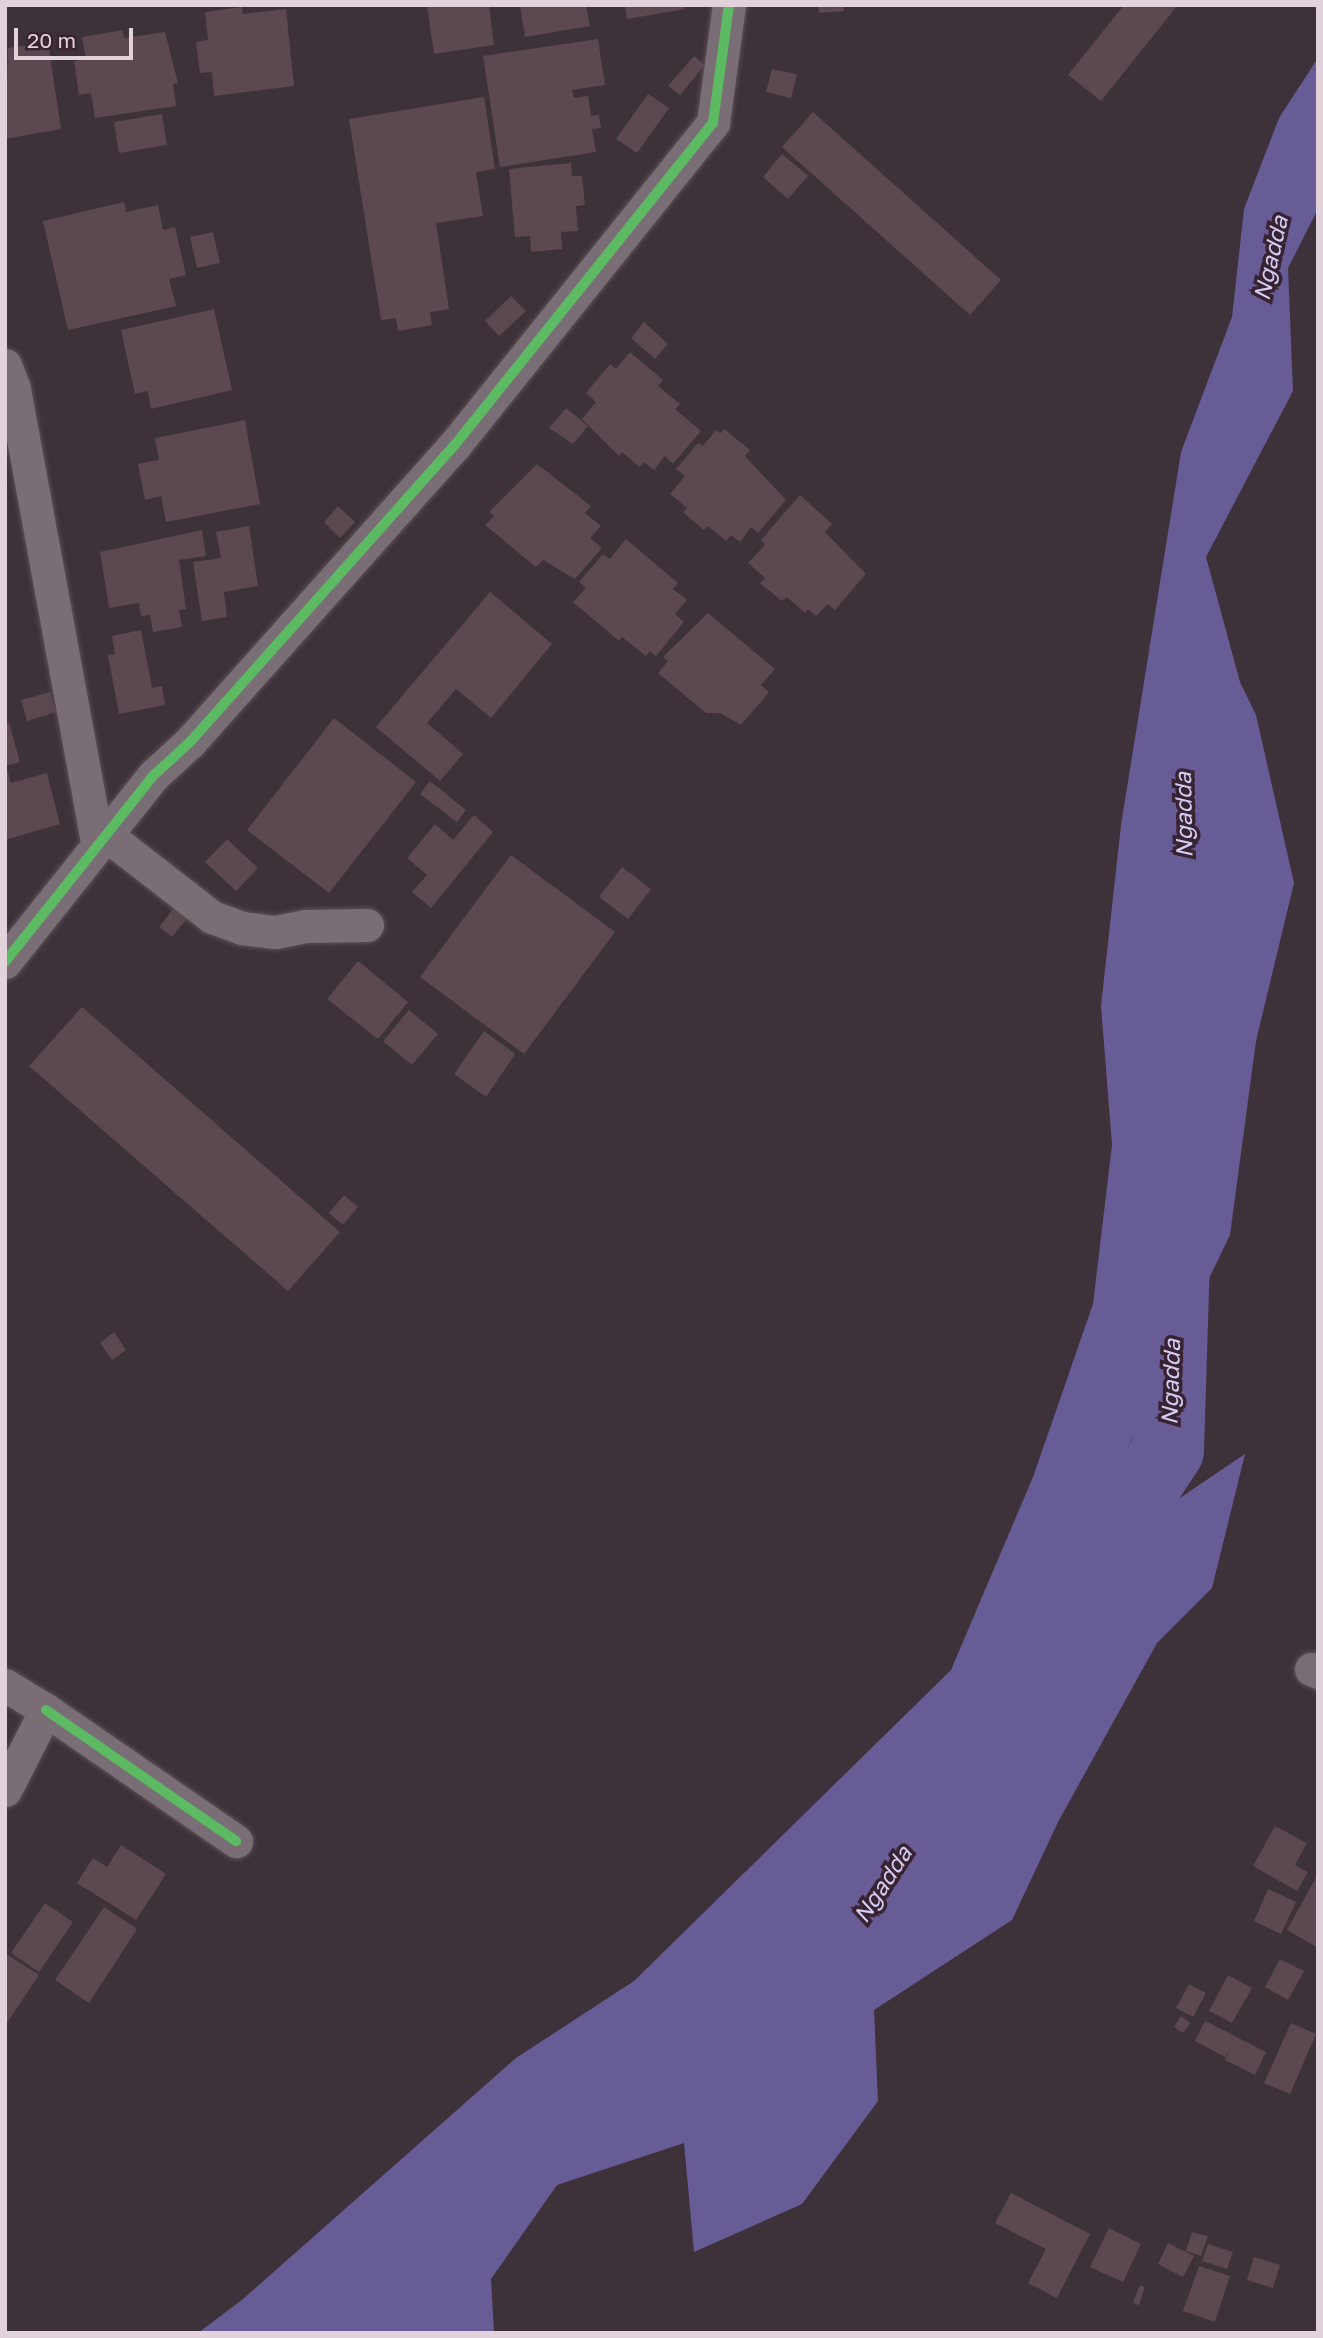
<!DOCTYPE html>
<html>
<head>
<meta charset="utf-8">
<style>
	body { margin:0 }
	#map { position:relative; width:1323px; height:2338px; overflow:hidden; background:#3e323a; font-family:"Golos Text",sans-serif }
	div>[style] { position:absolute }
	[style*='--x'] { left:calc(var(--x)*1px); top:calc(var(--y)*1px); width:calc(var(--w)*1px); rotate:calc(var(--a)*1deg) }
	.water>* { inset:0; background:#675c96 }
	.river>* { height:72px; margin:-36px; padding:0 36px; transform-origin:36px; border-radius:36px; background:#675c96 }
	.building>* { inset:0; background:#5b4850 }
	.roads { filter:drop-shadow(0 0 2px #5a4f56) drop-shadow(0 0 2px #5a4f56) }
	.street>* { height:33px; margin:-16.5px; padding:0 16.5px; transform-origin:16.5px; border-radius:16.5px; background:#7a6e76 }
	.cycleway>* { height:10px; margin:-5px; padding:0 5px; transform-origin:5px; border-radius:5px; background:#5cba63 }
	span { translate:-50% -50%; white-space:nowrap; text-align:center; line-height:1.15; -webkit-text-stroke:7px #382332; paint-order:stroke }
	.water-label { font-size:23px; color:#d2cdf2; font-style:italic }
	.frame { position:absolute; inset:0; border:7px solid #e1d2dc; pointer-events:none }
	.scale { position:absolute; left:14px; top:28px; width:119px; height:32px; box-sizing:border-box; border:4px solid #e1d2dc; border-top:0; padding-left:9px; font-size:21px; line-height:24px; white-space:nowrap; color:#e1d2dc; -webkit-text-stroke:5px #382332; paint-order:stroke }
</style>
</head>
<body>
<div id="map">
	<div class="water">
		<i style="clip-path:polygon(1318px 58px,1318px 209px,1288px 268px,1293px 391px,1206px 557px,1240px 682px,1256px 715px,1294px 883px,1256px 1041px,1230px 1235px,1066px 1575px,1245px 1454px,1212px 1588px,1157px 1643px,1058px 1822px,1012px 1920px,874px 2010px,878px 2101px,802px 2204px,694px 2252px,684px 2143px,557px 2185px,491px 2279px,494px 2333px,198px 2333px,243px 2299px,516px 2058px,634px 1981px,951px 1670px,1033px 1477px,1093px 1304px,1112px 1145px,1101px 1006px,1121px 825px,1181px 452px,1232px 317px,1244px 209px,1279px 118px)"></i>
	</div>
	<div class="river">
		<i style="--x:1046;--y:1636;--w:222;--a:-56.7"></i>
		<i style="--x:1168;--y:1450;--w:192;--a:-88.2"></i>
	</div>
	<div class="building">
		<i style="clip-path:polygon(427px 5px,489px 5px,494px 45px,434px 54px)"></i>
		<i style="clip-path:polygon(520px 5px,586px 5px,590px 26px,525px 37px)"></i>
		<i style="clip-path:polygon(625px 5px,684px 5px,685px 9px,627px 19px)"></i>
		<i style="clip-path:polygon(818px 5px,843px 5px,844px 11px,819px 13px)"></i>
		<i style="clip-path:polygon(1124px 5px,1178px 5px,1101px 101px,1068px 75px)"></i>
		<i style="clip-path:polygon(242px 7px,243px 14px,286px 9px,294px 86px,214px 96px,212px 72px,200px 73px,196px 42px,208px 40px,205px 12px)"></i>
		<i style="clip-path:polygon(123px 30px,124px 38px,165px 32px,178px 83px,173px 84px,176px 106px,95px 118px,91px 93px,79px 95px,74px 61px,86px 59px,82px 37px)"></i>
		<i style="clip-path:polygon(598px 39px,605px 85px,572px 90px,574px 98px,588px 96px,591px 116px,599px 115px,601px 128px,592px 129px,596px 152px,500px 167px,483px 56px)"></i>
		<i style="clip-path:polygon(48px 42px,61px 129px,5px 139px,8px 48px)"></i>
		<i style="clip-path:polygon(694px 56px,705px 65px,680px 95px,668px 86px)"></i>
		<i style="clip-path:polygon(772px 69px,797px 74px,791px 98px,766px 92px)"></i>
		<i style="clip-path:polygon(648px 94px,669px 108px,637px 153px,616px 139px)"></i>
		<i style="clip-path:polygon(484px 97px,495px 169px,476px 172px,483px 216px,436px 223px,449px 309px,430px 312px,432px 325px,398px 331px,396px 318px,381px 320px,349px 119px)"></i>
		<i style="clip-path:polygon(813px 112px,1001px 280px,970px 315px,782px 147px)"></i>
		<i style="clip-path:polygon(162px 114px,167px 145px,119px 153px,114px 122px)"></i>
		<i style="clip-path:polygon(782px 154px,808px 176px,788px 199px,763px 177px)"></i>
		<i style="clip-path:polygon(571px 163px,572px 176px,582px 176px,585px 205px,576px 206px,578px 231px,561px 232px,562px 249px,531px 252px,530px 236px,515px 237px,509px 169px)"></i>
		<i style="clip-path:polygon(124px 202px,126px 212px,158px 205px,163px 230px,175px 227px,186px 275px,169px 279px,176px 306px,68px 330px,43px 221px)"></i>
		<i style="clip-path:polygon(213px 232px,220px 263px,197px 268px,190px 237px)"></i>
		<i style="clip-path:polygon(511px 296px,526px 311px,499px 336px,485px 321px)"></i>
		<i style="clip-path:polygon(214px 309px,232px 390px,151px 409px,148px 391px,135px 394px,121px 330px)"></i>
		<i style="clip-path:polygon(644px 322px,668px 344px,655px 359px,631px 338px)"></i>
		<i style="clip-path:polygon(630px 352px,663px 380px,658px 386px,680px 404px,675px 409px,701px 431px,673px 464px,665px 456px,654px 470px,644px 462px,640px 467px,622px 452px,619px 456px,582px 419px,596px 402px,586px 393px,610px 364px,616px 369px)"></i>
		<i style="clip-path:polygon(566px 408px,588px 426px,573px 444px,549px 428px)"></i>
		<i style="clip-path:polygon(245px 420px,260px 504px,166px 522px,161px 496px,145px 500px,138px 464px,159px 460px,155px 438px)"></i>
		<i style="clip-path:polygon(724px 429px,750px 450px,745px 456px,786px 500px,758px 533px,751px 527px,740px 542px,731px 535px,726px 541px,708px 526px,704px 530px,683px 512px,687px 508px,670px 494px,685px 476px,676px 469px,698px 443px,703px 446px,716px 430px,721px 433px)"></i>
		<i style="clip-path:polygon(537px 464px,591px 506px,585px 513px,601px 526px,590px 538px,602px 548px,575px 579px,543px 560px,536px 567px,485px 525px,494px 516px,489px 512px)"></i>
		<i style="clip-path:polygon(800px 495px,832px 524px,825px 532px,866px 574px,835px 610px,828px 604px,816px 616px,808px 609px,805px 613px,787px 597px,782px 601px,760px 583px,765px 578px,748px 563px,765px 545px,761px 540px)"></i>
		<i style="clip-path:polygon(338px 506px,355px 522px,340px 538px,324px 522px)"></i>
		<i style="clip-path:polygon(249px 526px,258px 586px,224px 592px,227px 617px,202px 621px,193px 562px,221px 558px,216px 532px)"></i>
		<i style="clip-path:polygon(202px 530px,206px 556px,179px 560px,186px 609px,179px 610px,182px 627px,153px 632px,150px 615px,141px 616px,139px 603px,109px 608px,100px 552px)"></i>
		<i style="clip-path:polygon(626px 539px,678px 583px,673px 589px,687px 600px,675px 614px,684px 622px,656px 656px,650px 651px,646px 656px,622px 637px,619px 641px,573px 602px,586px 588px,579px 582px,603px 554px,610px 559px)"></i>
		<i style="clip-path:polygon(490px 592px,552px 644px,491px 718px,456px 689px,427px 723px,463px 754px,440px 781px,376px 727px)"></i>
		<i style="clip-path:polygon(708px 613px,775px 669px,761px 685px,769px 692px,741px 725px,720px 713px,706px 713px,658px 673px,668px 661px,663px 657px)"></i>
		<i style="clip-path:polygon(141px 630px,152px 688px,162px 686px,165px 705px,119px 714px,108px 655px,115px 654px,112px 636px)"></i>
		<i style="clip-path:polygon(50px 692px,56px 712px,27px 721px,21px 700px)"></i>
		<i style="clip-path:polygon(334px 718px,416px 782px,329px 893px,247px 830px)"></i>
		<i style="clip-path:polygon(9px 723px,20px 762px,6px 766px,11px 783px,47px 773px,60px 824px,5px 840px,5px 724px)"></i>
		<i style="clip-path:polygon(430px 781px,466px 810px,457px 822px,420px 794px)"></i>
		<i style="clip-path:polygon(474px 815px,493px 832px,431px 908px,412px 892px,427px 875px,407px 858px,435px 824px,453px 840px)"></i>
		<i style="clip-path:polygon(227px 839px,258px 868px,236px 891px,205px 862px)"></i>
		<i style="clip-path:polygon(511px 855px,615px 932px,524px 1054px,420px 977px)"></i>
		<i style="clip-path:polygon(622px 867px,651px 889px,628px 919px,599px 897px)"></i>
		<i style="clip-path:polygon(177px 904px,190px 915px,172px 937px,159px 927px)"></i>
		<i style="clip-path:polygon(358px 961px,408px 1002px,378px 1039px,327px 999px)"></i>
		<i style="clip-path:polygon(82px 1007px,340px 1232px,288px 1291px,29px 1066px)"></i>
		<i style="clip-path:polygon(409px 1010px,438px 1034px,412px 1065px,383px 1041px)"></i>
		<i style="clip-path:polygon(484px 1031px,515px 1054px,486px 1097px,454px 1074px)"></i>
		<i style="clip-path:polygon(344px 1195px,358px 1207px,343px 1225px,329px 1213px)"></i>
		<i style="clip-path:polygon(114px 1332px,126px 1350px,112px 1360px,100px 1343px)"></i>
		<i style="clip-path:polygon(1275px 1826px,1307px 1843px,1295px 1865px,1308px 1872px,1297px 1891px,1253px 1866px)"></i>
		<i style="clip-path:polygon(121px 1845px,166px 1874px,136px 1920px,77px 1883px,93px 1858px,107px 1867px)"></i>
		<i style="clip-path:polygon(1318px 1874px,1318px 1948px,1287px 1930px)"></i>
		<i style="clip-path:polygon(1268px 1889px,1296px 1902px,1281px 1934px,1254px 1921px)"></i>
		<i style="clip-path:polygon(45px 1903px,73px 1922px,39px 1972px,11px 1953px)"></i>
		<i style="clip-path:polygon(104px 1907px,137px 1929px,89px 2003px,55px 1980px)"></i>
		<i style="clip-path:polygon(5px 1953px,39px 1975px,5px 2026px)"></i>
		<i style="clip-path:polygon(1280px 1959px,1304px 1971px,1288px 2000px,1265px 1987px)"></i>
		<i style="clip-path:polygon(1228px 1975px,1252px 1988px,1232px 2023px,1209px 2011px)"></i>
		<i style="clip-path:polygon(1189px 1984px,1206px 1993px,1193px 2017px,1176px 2008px)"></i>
		<i style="clip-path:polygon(1181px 2016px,1190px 2023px,1183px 2033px,1174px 2027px)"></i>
		<i style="clip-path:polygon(1205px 2021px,1266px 2052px,1255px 2075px,1225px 2060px,1231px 2047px,1225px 2057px,1195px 2041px)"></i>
		<i style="clip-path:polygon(1291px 2023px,1316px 2034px,1290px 2094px,1264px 2083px)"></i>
		<i style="clip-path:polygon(1011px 2193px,1090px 2234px,1057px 2298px,1028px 2283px,1046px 2249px,995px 2223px)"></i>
		<i style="clip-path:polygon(1109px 2228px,1141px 2244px,1123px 2282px,1090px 2267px)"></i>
		<i style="clip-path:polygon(1192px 2232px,1208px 2236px,1201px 2256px,1186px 2251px)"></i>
		<i style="clip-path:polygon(1168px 2243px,1194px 2256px,1183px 2277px,1158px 2264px)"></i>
		<i style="clip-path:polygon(1208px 2244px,1233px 2252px,1227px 2269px,1202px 2261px)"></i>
		<i style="clip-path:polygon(1254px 2257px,1280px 2265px,1273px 2288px,1247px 2280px)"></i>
		<i style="clip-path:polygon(1199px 2266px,1230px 2276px,1215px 2322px,1183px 2311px)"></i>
		<i style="clip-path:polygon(1140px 2285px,1145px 2287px,1139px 2305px,1133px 2303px)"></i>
	</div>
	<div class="roads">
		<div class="street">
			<i style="--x:5;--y:365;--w:26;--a:69"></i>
			<i style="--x:14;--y:389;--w:462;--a:79.6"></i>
			<i style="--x:105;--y:834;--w:135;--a:37.8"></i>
			<i style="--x:212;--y:917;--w:32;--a:20"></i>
			<i style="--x:242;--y:928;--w:33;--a:7"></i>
			<i style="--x:275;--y:932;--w:31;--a:-11"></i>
			<i style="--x:305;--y:926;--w:62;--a:-0.9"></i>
			<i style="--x:5;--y:962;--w:239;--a:-51.5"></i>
			<i style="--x:154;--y:775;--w:49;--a:-42.5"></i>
			<i style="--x:190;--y:742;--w:397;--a:-48.3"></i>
			<i style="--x:454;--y:446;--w:414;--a:-51.3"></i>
			<i style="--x:713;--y:123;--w:119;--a:-82.3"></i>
			<i style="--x:1311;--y:1669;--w:8;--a:23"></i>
			<i style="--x:5;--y:1685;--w:48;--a:31.4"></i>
			<i style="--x:46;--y:1710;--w:90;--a:117.1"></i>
			<i style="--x:46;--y:1710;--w:231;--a:34.6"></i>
		</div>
	</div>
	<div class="cycleway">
		<i style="--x:5;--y:962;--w:239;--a:-51.5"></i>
		<i style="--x:154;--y:775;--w:49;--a:-42.5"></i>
		<i style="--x:190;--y:742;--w:397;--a:-48.3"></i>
		<i style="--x:454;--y:446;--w:414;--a:-51.3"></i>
		<i style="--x:713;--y:123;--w:119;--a:-82.3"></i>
		<i style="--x:46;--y:1710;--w:231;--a:34.6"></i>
	</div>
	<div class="water-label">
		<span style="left:1270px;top:258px;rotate:-77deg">Ngadda</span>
		<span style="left:1183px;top:815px;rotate:-91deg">Ngadda</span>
		<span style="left:1170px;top:1382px;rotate:-88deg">Ngadda</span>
		<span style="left:882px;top:1884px;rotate:-57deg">Ngadda</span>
	</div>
	<div class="frame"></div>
	<div class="scale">20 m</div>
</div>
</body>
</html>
